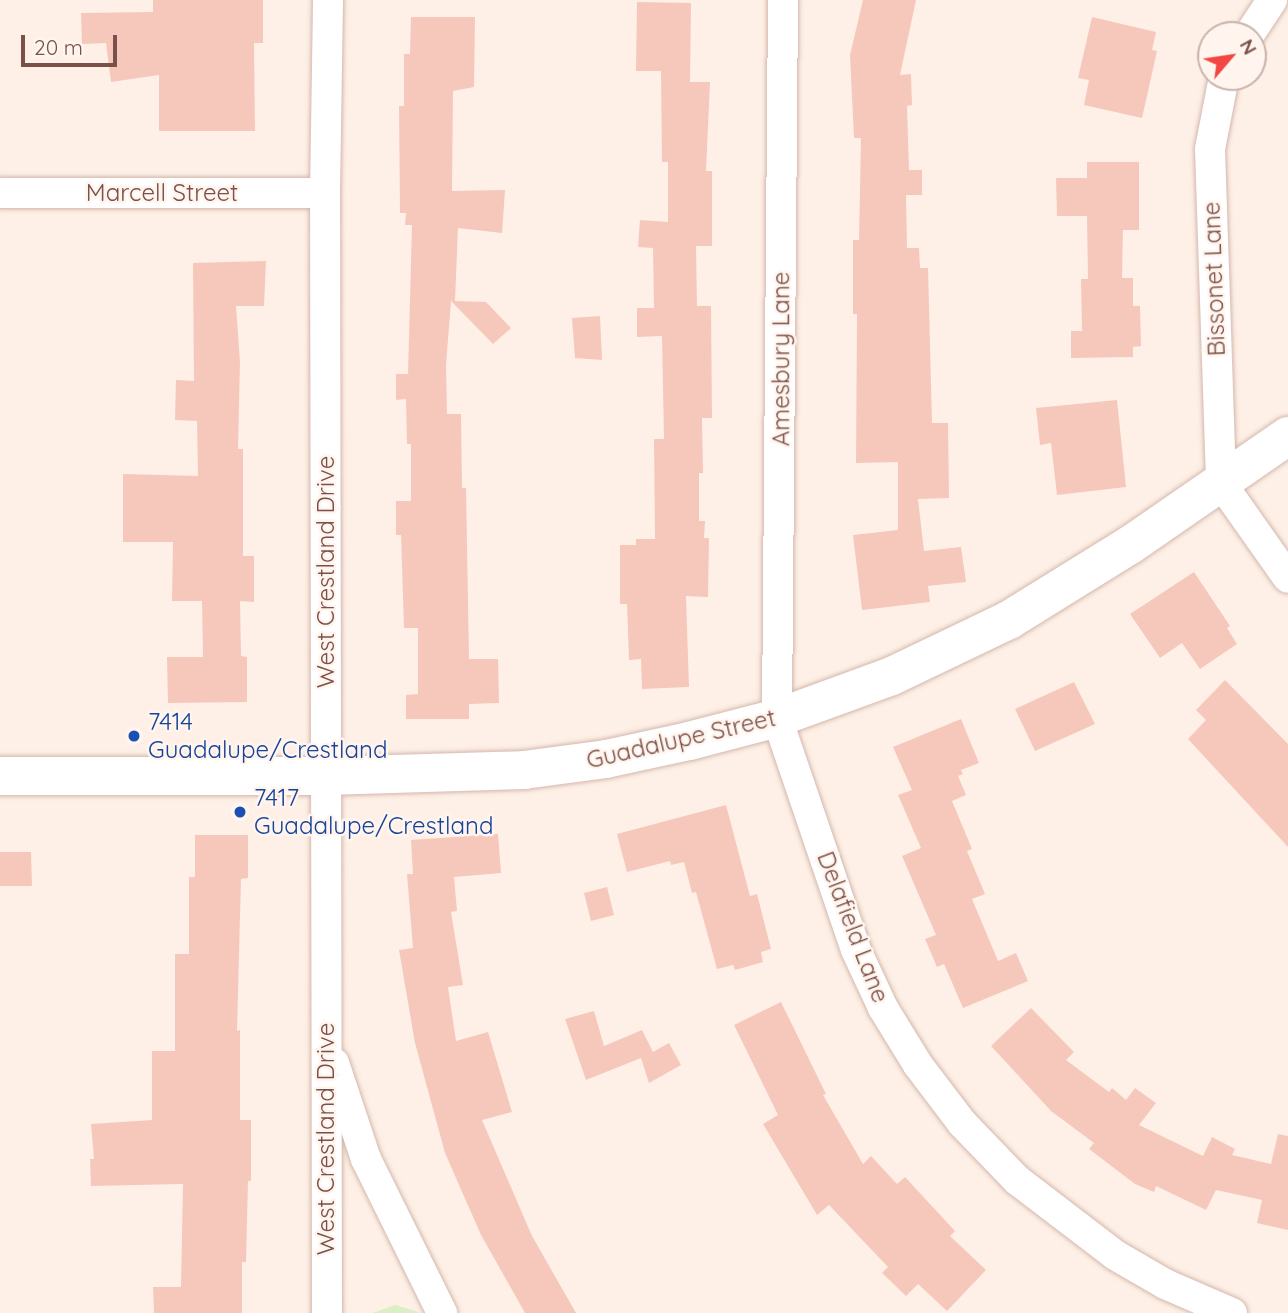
<!DOCTYPE html>
<html>
<head>
<meta charset="utf-8">
<style>
	body { margin:0 }
	#map { position:relative; width:1288px; height:1313px; overflow:hidden; background:#fef0e6; font-family:Quicksand,sans-serif }
	div>[style] { position:absolute }
	[style*='--x'] { left:calc(var(--x)*1px); top:calc(var(--y)*1px); width:calc(var(--w)*1px); rotate:calc(var(--a)*1deg) }
	.green>* { inset:0; background:#dceec3 }
	.building>* { inset:0; background:#f6c8bb }
	.roads { filter:drop-shadow(0 0 2px #d4b7ad) drop-shadow(0 0 2px #d4b7ad) }
	.minor>* { height:30px; margin:-15px; padding:0 15px; transform-origin:15px; border-radius:15px; background:#fff }
	.tertiary>* { height:38px; margin:-19px; padding:0 19px; transform-origin:19px; border-radius:19px; background:#fff }
	.dots>* { width:19px; height:19px; translate:-50% -50%; box-sizing:border-box; border:4px solid #fff5ee; border-radius:50% }
	span { translate:-50% -50%; white-space:nowrap; text-align:center; line-height:1.15; -webkit-text-stroke:5px #fff5ee; paint-order:stroke }
	.street-label { font-size:24px; color:#7b5048 }
	.transit-label { font-size:24px; color:#164399 }
	.left { translate:0 -50%; text-align:left }
	.north { position:absolute; left:1197px; top:21px; width:70px; height:70px; box-sizing:border-box; background:#fff5ee; border:2px solid #cab3ac; border-radius:50%; rotate:61deg; font-size:19px; font-weight:700; line-height:28px; text-align:center; color:#7b5048 }
	.north::after { content:''; display:block; margin:auto; width:24px; height:32px; background:#f34741; clip-path:polygon(50% 0,100% 100%,50% 72%,0 100%) }
	.scale { position:absolute; left:21px; top:35px; width:96px; height:32px; box-sizing:border-box; border:4px solid #7b5048; border-top:0; padding-left:9px; font-size:21px; line-height:24px; white-space:nowrap; color:#7b5048; -webkit-text-stroke:5px #fff5ee; paint-order:stroke }
</style>
</head>
<body>
<div id="map">
	<div class="green">
		<i style="clip-path:polygon(395px 1305px,416px 1311px,419px 1313px,373px 1313px)"></i>
	</div>
	<div class="building">
		<i style="clip-path:polygon(153px 0,263px 0,263px 43px,254px 43px,255px 131px,159px 131px,159px 75px,111px 82px,106px 43px,82px 44px,81px 13px,153px 12px)"></i>
		<i style="clip-path:polygon(863px 0,916px 0,900px 75px,911px 74px,912px 105px,907px 106px,909px 170px,922px 170px,922px 195px,906px 195px,907px 248px,919px 248px,920px 268px,928px 268px,932px 423px,948px 423px,949px 498px,918px 499px,924px 551px,961px 547px,966px 582px,928px 586px,930px 602px,862px 610px,853px 535px,898px 530px,898px 462px,856px 463px,857px 314px,853px 314px,853px 240px,859px 240px,861px 138px,854px 138px,850px 55px)"></i>
		<i style="clip-path:polygon(637px 2px,691px 3px,690px 82px,710px 82px,706px 171px,712px 171px,712px 246px,696px 246px,697px 306px,711px 306px,712px 418px,702px 418px,703px 473px,699px 473px,699px 521px,705px 521px,704px 538px,709px 538px,708px 597px,686px 596px,689px 687px,642px 689px,641px 659px,629px 660px,627px 604px,620px 604px,620px 545px,636px 545px,636px 539px,655px 539px,654px 439px,664px 439px,662px 336px,637px 337px,637px 308px,654px 308px,653px 248px,638px 247px,640px 220px,668px 222px,668px 162px,662px 162px,661px 71px,636px 71px)"></i>
		<i style="clip-path:polygon(411px 17px,475px 17px,474px 87px,453px 91px,452px 191px,505px 190px,502px 233px,458px 228px,455px 301px,486px 302px,511px 328px,493px 344px,451px 301px,446px 365px,447px 414px,461px 414px,462px 488px,466px 488px,469px 659px,498px 659px,499px 703px,469px 704px,469px 719px,406px 719px,406px 695px,418px 694px,418px 628px,404px 628px,401px 535px,396px 535px,396px 501px,411px 501px,411px 444px,407px 444px,406px 399px,396px 400px,396px 374px,408px 374px,412px 225px,405px 225px,406px 213px,400px 213px,399px 106px,404px 106px,404px 54px,410px 54px)"></i>
		<i style="clip-path:polygon(1092px 17px,1156px 32px,1152px 50px,1157px 51px,1142px 118px,1084px 105px,1089px 80px,1078px 78px)"></i>
		<i style="clip-path:polygon(1087px 162px,1139px 162px,1139px 230px,1123px 230px,1122px 278px,1133px 278px,1133px 306px,1140px 306px,1141px 346px,1133px 347px,1133px 357px,1071px 358px,1071px 331px,1082px 331px,1081px 279px,1088px 279px,1087px 216px,1057px 216px,1056px 178px,1087px 178px)"></i>
		<i style="clip-path:polygon(266px 261px,264px 306px,236px 306px,240px 362px,238px 449px,243px 449px,243px 556px,254px 556px,254px 602px,240px 601px,241px 656px,247px 657px,247px 702px,168px 703px,167px 657px,203px 657px,202px 601px,172px 601px,173px 542px,123px 542px,123px 474px,198px 476px,197px 421px,175px 420px,176px 380px,194px 381px,193px 263px)"></i>
		<i style="clip-path:polygon(600px 316px,602px 360px,575px 358px,572px 318px)"></i>
		<i style="clip-path:polygon(1117px 400px,1126px 487px,1057px 495px,1051px 443px,1040px 445px,1036px 408px)"></i>
		<i style="clip-path:polygon(1194px 572px,1230px 626px,1227px 628px,1237px 644px,1200px 669px,1182px 643px,1160px 658px,1130px 614px)"></i>
		<i style="clip-path:polygon(1225px 680px,1288px 744px,1288px 847px,1188px 739px,1206px 720px,1196px 710px)"></i>
		<i style="clip-path:polygon(1074px 682px,1095px 724px,1035px 751px,1015px 709px)"></i>
		<i style="clip-path:polygon(961px 719px,979px 763px,961px 770px,963px 774px,958px 776px,966px 795px,952px 801px,972px 849px,967px 851px,985px 894px,972px 899px,998px 961px,1016px 953px,1028px 981px,963px 1008px,944px 964px,937px 967px,925px 939px,936px 935px,902px 856px,921px 848px,898px 795px,912px 790px,893px 747px)"></i>
		<i style="clip-path:polygon(726px 805px,750px 896px,757px 894px,771px 949px,761px 952px,763px 962px,735px 970px,733px 965px,717px 969px,696px 892px,692px 893px,684px 862px,671px 865px,670px 861px,627px 872px,617px 834px)"></i>
		<i style="clip-path:polygon(498px 834px,501px 873px,454px 877px,457px 911px,451px 912px,463px 985px,448px 987px,456px 1041px,488px 1032px,512px 1112px,482px 1120px,532px 1236px,576px 1313px,525px 1313px,481px 1235px,445px 1153px,415px 1043px,399px 950px,413px 948px,407px 874px,413px 874px,411px 840px)"></i>
		<i style="clip-path:polygon(195px 835px,248px 835px,248px 878px,241px 879px,237px 1031px,240px 1030px,240px 1120px,251px 1120px,251px 1181px,248px 1181px,246px 1262px,242px 1262px,242px 1313px,154px 1313px,153px 1287px,181px 1287px,183px 1184px,91px 1186px,90px 1159px,94px 1159px,91px 1124px,152px 1120px,152px 1051px,175px 1051px,175px 954px,189px 954px,189px 877px,195px 877px)"></i>
		<i style="clip-path:polygon(0 852px,31px 852px,32px 886px,0 886px)"></i>
		<i style="clip-path:polygon(607px 887px,614px 915px,591px 921px,584px 893px)"></i>
		<i style="clip-path:polygon(781px 1002px,826px 1094px,823px 1095px,863px 1164px,871px 1156px,897px 1184px,905px 1177px,955px 1231px,950px 1236px,986px 1270px,947px 1311px,918px 1284px,906px 1296px,882px 1273px,888px 1267px,829px 1205px,817px 1215px,763px 1124px,778px 1115px,734px 1025px)"></i>
		<i style="clip-path:polygon(1031px 1008px,1074px 1052px,1066px 1060px,1109px 1092px,1112px 1088px,1126px 1100px,1135px 1088px,1156px 1103px,1139px 1125px,1203px 1156px,1212px 1137px,1235px 1149px,1232px 1155px,1271px 1164px,1278px 1134px,1288px 1136px,1288px 1230px,1257px 1223px,1262px 1200px,1216px 1190px,1206px 1210px,1156px 1186px,1154px 1192px,1135px 1184px,1089px 1149px,1094px 1143px,1051px 1111px,991px 1046px)"></i>
		<i style="clip-path:polygon(594px 1011px,604px 1046px,642px 1030px,653px 1052px,669px 1043px,681px 1065px,649px 1083px,641px 1058px,586px 1080px,565px 1019px)"></i>
	</div>
	<div class="roads">
		<div class="minor">
			<i style="--x:783;--y:0;--w:718;--a:90.48"></i>
			<i style="--x:777;--y:718;--w:245;--a:71.2"></i>
			<i style="--x:856;--y:950;--w:64;--a:65"></i>
			<i style="--x:883;--y:1008;--w:67;--a:58.4"></i>
			<i style="--x:918;--y:1065;--w:73;--a:52.8"></i>
			<i style="--x:962;--y:1123;--w:79;--a:46"></i>
			<i style="--x:1017;--y:1180;--w:123;--a:37.4"></i>
			<i style="--x:1115;--y:1255;--w:58;--a:30.1"></i>
			<i style="--x:1165;--y:1284;--w:73;--a:23.4"></i>
			<i style="--x:1249;--y:35;--w:42;--a:-56.7"></i>
			<i style="--x:1224;--y:77;--w:73;--a:101"></i>
			<i style="--x:1210;--y:149;--w:334;--a:88.1"></i>
			<i style="--x:1221;--y:483;--w:116;--a:54.8"></i>
			<i style="--x:0;--y:193;--w:325;--a:0"></i>
			<i style="--x:334;--y:1063;--w:101;--a:71.6"></i>
			<i style="--x:366;--y:1159;--w:172;--a:63.7"></i>
			<i style="--x:327;--y:1313;--w:1120;--a:-90.1"></i>
			<i style="--x:325;--y:193;--w:193;--a:-89.1"></i>
		</div>
		<div class="tertiary">
			<i style="--x:0;--y:776;--w:326;--a:0"></i>
			<i style="--x:326;--y:776;--w:198;--a:-1.7"></i>
			<i style="--x:524;--y:770;--w:83;--a:-7.6"></i>
			<i style="--x:606;--y:759;--w:85;--a:-12.2"></i>
			<i style="--x:689;--y:741;--w:91;--a:-14.6"></i>
			<i style="--x:777;--y:718;--w:122;--a:-20.1"></i>
			<i style="--x:892;--y:676;--w:130;--a:-25.6"></i>
			<i style="--x:1009;--y:620;--w:142;--a:-31.8"></i>
			<i style="--x:1130;--y:545;--w:192;--a:-34.6"></i>
		</div>
	</div>
	<div class="dots">
		<i style="left:134px;top:736px;background:#1a4fb4"></i>
		<i style="left:240px;top:812px;background:#1a4fb4"></i>
	</div>
	<div class="street-label">
		<span style="left:162px;top:193px">Marcell Street</span>
		<span style="left:1214px;top:279px;rotate:-92deg">Bissonet Lane</span>
		<span style="left:781px;top:359px;rotate:-90deg">Amesbury Lane</span>
		<span style="left:326px;top:572px;rotate:-90deg">West Crestland Drive</span>
		<span style="left:681px;top:739px;rotate:-13deg">Guadalupe Street</span>
		<span style="left:853px;top:927px;rotate:69deg">Delafield Lane</span>
		<span style="left:326px;top:1139px;rotate:-90deg">West Crestland Drive</span>
	</div>
	<div class="transit-label">
		<span class="left" style="left:148px;top:736px">7414<br>Guadalupe/Crestland</span>
		<span class="left" style="left:254px;top:812px">7417<br>Guadalupe/Crestland</span>
	</div>
	<div class="north">N</div>
	<div class="scale">20 m</div>
</div>
</body>
</html>
